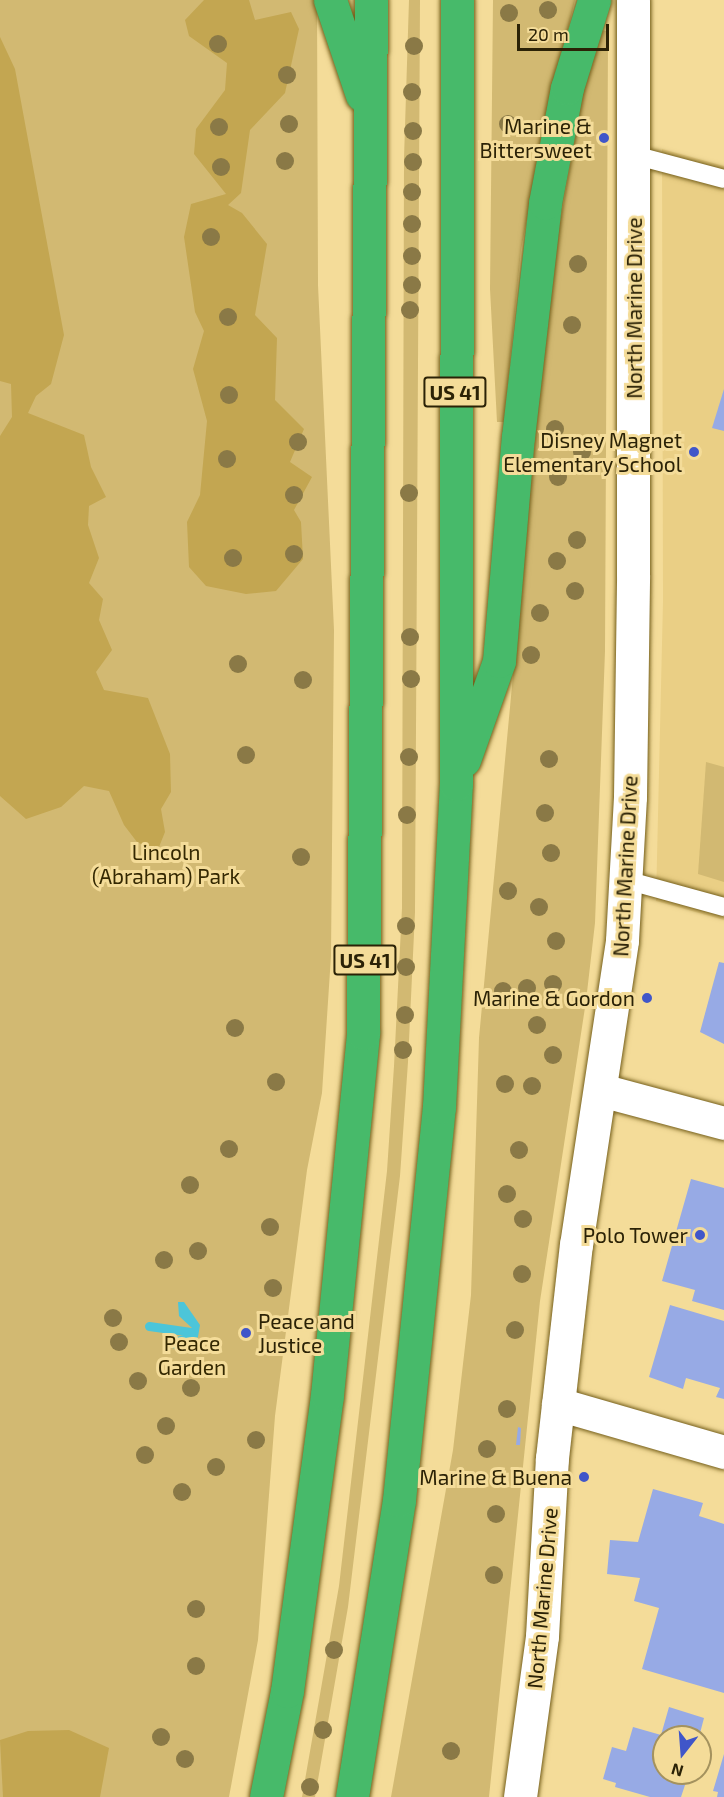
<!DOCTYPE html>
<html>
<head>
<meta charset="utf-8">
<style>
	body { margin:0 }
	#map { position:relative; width:724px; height:1797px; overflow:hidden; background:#f4dc99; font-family:"Exo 2",sans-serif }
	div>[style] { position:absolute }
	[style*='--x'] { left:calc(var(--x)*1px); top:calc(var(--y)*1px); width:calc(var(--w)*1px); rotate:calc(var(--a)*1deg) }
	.built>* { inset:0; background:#eacf85 }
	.green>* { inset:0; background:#d2b972 }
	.forest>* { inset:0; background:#c3a651 }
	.water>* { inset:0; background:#4cc5d9 }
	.stream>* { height:9px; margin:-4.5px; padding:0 4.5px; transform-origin:4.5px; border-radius:4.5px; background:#4cc5d9 }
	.building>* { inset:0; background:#97aae5 }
	.roads { filter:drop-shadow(0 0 2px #755f1b) drop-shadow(0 0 2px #755f1b) }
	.service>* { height:18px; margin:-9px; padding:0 9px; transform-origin:9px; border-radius:9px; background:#fff }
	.minor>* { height:33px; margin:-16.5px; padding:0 16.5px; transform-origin:16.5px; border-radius:16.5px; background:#fff }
	.tertiary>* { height:33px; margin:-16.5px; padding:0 16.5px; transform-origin:16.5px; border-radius:16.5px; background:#fff }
	.motorway>* { height:33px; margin:-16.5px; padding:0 16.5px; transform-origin:16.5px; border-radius:16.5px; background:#47ba6a }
	.trees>* { width:18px; height:18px; margin:-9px; border-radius:50%; background:#8a7946 }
	.dots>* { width:16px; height:16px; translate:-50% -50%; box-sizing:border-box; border:3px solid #f4dc99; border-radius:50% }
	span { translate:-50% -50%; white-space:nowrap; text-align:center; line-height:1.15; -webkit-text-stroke:6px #f4dc99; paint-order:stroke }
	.shield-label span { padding:2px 4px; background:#f4dc99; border:2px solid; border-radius:4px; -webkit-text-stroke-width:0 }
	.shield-label { font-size:20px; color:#2b2206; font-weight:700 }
	.poi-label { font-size:21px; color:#2b2206 }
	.right { translate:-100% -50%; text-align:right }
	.left { translate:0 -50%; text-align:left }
	.street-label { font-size:21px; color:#2b2206 }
	.park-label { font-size:21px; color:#342802 }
	.north { position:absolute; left:652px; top:1725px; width:60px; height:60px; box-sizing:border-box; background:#f4dc99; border:2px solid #a4925e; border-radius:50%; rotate:197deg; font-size:16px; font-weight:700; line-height:24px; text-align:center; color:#2b2206 }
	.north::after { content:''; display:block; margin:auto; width:21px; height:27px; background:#4056c9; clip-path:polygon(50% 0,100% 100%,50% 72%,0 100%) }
	.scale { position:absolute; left:517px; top:24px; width:92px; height:27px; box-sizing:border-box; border:3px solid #2b2206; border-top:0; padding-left:8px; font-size:18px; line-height:21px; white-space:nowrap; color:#2b2206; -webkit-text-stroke:4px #f4dc99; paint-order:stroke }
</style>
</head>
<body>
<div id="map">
	<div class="built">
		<i style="clip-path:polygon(662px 149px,724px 166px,724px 920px,656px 901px,663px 601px)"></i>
	</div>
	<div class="green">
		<i style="clip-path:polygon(0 0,317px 0,318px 285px,334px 630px,331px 956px,322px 1093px,307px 1170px,275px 1416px,258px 1640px,229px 1797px,0 1797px)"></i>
		<i style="clip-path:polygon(409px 0,420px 0,415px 912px,408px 1062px,400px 1176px,348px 1607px,315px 1797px,302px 1797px,339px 1586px,387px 1171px,394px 1066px,402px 908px,404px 158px)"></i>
		<i style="clip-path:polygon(493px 0,575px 0,545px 124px,521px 250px,504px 422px,497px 422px,490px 289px)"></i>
		<i style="clip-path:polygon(601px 30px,606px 31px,608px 42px,605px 651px,595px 923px,586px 1001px,540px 1301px,489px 1797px,391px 1797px,453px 1450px,471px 1295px,479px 1038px,550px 280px,583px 93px)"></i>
		<i style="clip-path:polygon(706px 762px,724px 767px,724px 882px,698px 874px)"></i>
	</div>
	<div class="forest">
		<i style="clip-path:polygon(204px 0,249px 0,255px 20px,291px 12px,299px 29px,285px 93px,250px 130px,241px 193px,228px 205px,242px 213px,267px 244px,255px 315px,277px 338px,275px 400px,304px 429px,290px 462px,312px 477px,294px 510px,301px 522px,303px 559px,276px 591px,246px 594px,206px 586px,189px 567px,187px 522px,200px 495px,207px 421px,193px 369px,204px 331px,195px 312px,184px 237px,191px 204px,226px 194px,194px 154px,196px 129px,225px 90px,227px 63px,189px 36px,185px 20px)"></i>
		<i style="clip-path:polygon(0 37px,15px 69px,64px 335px,51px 384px,36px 396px,28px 413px,84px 435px,91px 467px,106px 497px,89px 506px,88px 525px,99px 558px,89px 583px,103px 599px,99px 620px,112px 650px,96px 672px,104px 690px,148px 698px,170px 754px,171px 792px,161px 809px,165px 832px,157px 852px,137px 842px,124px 825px,109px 791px,84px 786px,61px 807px,26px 819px,0 796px,0 436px,12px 417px,11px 384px,0 381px)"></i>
		<i style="clip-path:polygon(69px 1730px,109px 1748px,100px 1797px,3px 1797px,0 1740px,28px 1731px)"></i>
	</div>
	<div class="water">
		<i style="clip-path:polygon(178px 1302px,184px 1302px,200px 1325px,198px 1337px,184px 1350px,172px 1348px,173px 1338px,188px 1334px,192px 1328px,179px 1316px)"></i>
	</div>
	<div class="stream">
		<i style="--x:149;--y:1326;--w:42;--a:8.1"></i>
	</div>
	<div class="building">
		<i style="clip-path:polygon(724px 389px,724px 431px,712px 428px)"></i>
		<i style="clip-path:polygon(719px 962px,724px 963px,724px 1044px,700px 1032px)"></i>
		<i style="clip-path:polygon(691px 1179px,724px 1188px,724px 1310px,692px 1301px,695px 1290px,662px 1281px)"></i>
		<i style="clip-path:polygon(670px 1305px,724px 1321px,724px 1399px,716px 1397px,720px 1388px,686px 1378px,683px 1389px,649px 1377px)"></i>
		<i style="clip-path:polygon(518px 1427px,521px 1428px,520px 1445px,516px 1445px)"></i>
		<i style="clip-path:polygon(653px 1489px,703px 1503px,699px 1516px,724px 1524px,724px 1693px,642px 1669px,659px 1608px,634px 1601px,640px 1578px,607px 1574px,610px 1540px,638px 1542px)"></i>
		<i style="clip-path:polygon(669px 1707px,704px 1718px,699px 1737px,664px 1737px,664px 1773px,695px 1773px,693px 1781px,687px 1779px,681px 1797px,650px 1797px,615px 1787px,616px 1783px,603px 1779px,612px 1747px,626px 1751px,633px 1727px,661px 1735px)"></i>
		<i style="clip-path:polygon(724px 1754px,724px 1797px,717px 1797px,718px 1792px,713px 1791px)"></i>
	</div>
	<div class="roads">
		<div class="service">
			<i style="--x:634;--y:155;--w:93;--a:14.9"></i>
			<i style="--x:626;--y:880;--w:102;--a:15.4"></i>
		</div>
		<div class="minor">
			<i style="--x:601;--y:1090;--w:127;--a:15"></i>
			<i style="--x:558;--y:1404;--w:173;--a:16.1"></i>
		</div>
		<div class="tertiary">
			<i style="--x:520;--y:1797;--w:162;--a:-82.2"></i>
			<i style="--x:542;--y:1636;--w:178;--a:-86.8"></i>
			<i style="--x:552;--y:1458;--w:214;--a:-83.6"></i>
			<i style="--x:576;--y:1245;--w:308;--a:-81.4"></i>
			<i style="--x:622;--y:940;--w:143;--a:-86.8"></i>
			<i style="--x:630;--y:797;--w:222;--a:-89.2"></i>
			<i style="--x:633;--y:575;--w:575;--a:-90"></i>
		</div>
		<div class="motorway">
			<i style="--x:330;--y:0;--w:100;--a:71.4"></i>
			<i style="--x:464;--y:760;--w:105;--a:-70.5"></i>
			<i style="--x:499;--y:661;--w:225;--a:-85.2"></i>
			<i style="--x:518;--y:437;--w:236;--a:-83.4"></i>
			<i style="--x:545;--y:203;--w:117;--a:-79.2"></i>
			<i style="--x:567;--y:88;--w:92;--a:-72.9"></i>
			<i style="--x:266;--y:1797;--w:108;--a:-78.8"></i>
			<i style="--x:287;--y:1691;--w:299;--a:-82.3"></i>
			<i style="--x:327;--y:1395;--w:364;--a:-84.3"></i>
			<i style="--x:363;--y:1033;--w:1033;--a:-89.56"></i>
			<i style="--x:352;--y:1797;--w:301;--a:-81"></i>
			<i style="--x:399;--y:1500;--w:395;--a:-84.2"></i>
			<i style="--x:439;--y:1107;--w:323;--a:-87"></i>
			<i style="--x:456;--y:784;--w:784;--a:-89.93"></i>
		</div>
	</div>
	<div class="trees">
		<i style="left:548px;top:10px"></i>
		<i style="left:509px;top:13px"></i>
		<i style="left:218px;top:44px"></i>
		<i style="left:414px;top:46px"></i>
		<i style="left:287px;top:75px"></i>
		<i style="left:412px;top:92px"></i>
		<i style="left:289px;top:124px"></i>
		<i style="left:508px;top:124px"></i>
		<i style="left:219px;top:127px"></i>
		<i style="left:413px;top:131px"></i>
		<i style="left:285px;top:161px"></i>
		<i style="left:413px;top:162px"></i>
		<i style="left:221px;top:167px"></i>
		<i style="left:412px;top:192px"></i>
		<i style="left:412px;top:224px"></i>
		<i style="left:211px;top:237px"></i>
		<i style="left:412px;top:256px"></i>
		<i style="left:578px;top:264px"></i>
		<i style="left:412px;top:285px"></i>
		<i style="left:410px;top:310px"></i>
		<i style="left:228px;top:317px"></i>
		<i style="left:572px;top:325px"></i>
		<i style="left:229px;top:395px"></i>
		<i style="left:555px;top:429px"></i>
		<i style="left:298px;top:442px"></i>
		<i style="left:582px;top:452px"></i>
		<i style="left:227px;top:459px"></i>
		<i style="left:558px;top:477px"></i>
		<i style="left:409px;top:493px"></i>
		<i style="left:294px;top:495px"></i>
		<i style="left:577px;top:540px"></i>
		<i style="left:294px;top:554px"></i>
		<i style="left:233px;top:558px"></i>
		<i style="left:557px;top:561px"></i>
		<i style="left:575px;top:591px"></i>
		<i style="left:540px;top:613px"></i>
		<i style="left:410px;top:637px"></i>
		<i style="left:531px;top:655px"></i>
		<i style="left:238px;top:664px"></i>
		<i style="left:411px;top:679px"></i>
		<i style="left:303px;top:680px"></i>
		<i style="left:246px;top:755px"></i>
		<i style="left:409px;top:757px"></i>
		<i style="left:549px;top:759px"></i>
		<i style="left:545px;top:813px"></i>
		<i style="left:407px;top:815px"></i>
		<i style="left:551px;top:853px"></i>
		<i style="left:301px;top:857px"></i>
		<i style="left:508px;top:891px"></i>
		<i style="left:539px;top:907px"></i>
		<i style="left:406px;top:926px"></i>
		<i style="left:556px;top:941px"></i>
		<i style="left:406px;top:967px"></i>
		<i style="left:553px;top:984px"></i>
		<i style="left:527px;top:988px"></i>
		<i style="left:503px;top:991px"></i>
		<i style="left:405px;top:1015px"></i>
		<i style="left:537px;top:1025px"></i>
		<i style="left:235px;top:1028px"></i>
		<i style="left:403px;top:1050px"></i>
		<i style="left:553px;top:1055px"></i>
		<i style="left:276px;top:1082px"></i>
		<i style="left:505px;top:1084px"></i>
		<i style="left:532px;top:1086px"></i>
		<i style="left:229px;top:1149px"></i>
		<i style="left:519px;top:1150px"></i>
		<i style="left:190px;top:1185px"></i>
		<i style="left:507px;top:1194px"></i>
		<i style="left:523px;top:1219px"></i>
		<i style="left:270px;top:1227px"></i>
		<i style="left:198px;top:1251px"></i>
		<i style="left:164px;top:1260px"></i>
		<i style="left:522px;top:1274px"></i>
		<i style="left:273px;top:1288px"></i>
		<i style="left:113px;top:1318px"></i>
		<i style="left:515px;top:1330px"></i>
		<i style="left:119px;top:1342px"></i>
		<i style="left:138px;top:1381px"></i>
		<i style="left:191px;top:1388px"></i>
		<i style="left:507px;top:1409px"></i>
		<i style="left:166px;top:1426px"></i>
		<i style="left:256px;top:1440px"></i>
		<i style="left:487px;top:1449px"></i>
		<i style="left:145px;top:1455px"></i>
		<i style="left:216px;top:1467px"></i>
		<i style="left:182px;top:1492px"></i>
		<i style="left:496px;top:1514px"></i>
		<i style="left:494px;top:1575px"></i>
		<i style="left:196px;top:1609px"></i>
		<i style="left:334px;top:1650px"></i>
		<i style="left:196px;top:1666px"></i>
		<i style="left:323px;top:1730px"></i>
		<i style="left:161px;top:1737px"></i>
		<i style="left:451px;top:1751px"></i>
		<i style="left:185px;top:1759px"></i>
		<i style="left:310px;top:1787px"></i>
	</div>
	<div class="dots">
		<i style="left:604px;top:138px;background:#4056c9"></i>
		<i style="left:694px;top:452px;background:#4056c9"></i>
		<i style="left:647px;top:998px;background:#4056c9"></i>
		<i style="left:700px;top:1235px;background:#4056c9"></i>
		<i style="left:246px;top:1333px;background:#4056c9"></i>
		<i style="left:584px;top:1477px;background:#4056c9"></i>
	</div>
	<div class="shield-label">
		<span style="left:455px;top:392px">US 41</span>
		<span style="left:365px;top:960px">US 41</span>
	</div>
	<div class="poi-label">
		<span class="right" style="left:592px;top:138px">Marine &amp;<br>Bittersweet</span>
		<span class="right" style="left:682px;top:452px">Disney Magnet<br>Elementary School</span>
		<span class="right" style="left:635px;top:998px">Marine &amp; Gordon</span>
		<span class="right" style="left:688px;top:1235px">Polo Tower</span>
		<span class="left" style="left:258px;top:1333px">Peace and<br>Justice</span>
		<span class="right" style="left:572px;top:1477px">Marine &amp; Buena</span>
	</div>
	<div class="street-label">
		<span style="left:634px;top:308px;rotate:-90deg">North Marine Drive</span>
		<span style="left:625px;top:866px;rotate:-87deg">North Marine Drive</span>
		<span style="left:542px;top:1598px;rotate:-85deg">North Marine Drive</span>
	</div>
	<div class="park-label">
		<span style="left:166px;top:864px">Lincoln<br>(Abraham) Park</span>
		<span style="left:192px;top:1355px">Peace<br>Garden</span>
	</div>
	<div class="north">N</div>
	<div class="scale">20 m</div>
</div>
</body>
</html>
